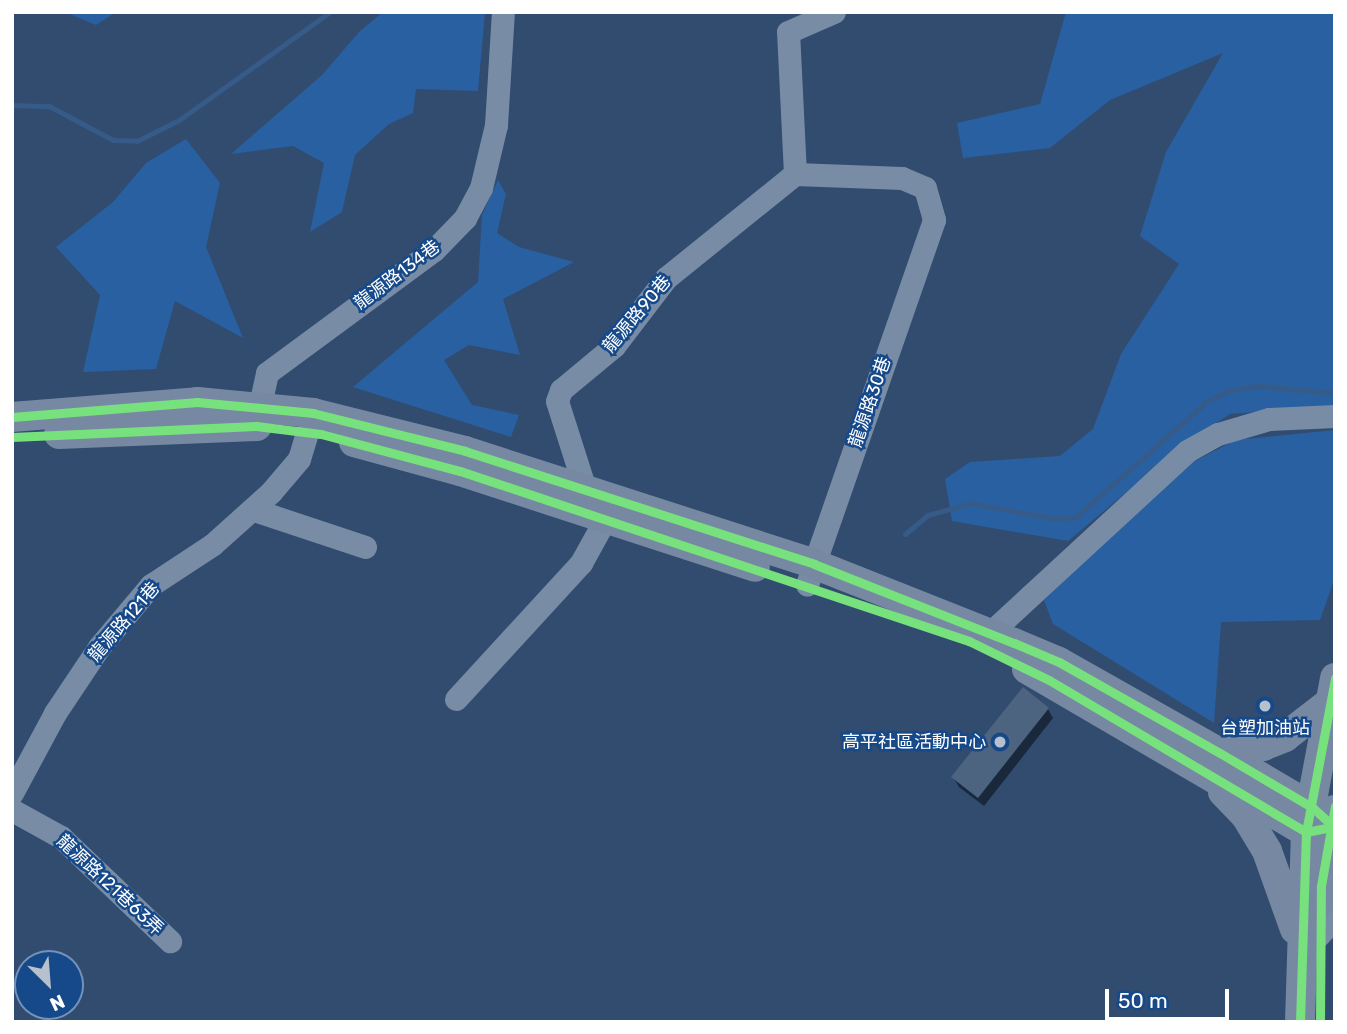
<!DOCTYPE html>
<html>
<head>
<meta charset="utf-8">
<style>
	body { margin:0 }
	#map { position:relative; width:1347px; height:1034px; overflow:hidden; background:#314c6f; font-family:Rubik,"Noto Sans TC",sans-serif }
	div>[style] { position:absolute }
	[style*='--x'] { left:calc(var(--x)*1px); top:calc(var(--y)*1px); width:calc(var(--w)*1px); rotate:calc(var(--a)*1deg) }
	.green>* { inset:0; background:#2960a1 }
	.shadow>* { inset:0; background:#0007 }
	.stream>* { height:5px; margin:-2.5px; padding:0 2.5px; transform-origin:2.5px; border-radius:2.5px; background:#365b89 }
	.building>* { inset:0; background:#4d6480 }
	.minor>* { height:23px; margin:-11.5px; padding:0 11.5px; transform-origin:11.5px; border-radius:11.5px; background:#788ca5 }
	.major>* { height:30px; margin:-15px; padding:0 15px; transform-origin:15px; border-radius:15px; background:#7789a2 }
	.cycleway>* { height:9px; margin:-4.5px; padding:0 4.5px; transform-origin:4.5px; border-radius:4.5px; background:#77e17e }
	.dots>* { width:19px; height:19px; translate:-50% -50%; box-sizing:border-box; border:4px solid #16498a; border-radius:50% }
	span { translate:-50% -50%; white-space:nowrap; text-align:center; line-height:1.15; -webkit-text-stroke:5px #16498a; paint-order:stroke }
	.street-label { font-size:18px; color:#fff }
	.poi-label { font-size:18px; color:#fff }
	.right { translate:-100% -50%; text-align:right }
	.frame { position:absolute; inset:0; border:14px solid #fff; pointer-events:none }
	.north { position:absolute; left:14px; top:950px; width:70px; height:70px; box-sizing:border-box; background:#16498a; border:2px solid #7392b9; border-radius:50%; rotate:155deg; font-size:19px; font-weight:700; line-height:28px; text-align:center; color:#fff }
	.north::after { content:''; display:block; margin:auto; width:24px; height:32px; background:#b7c0cd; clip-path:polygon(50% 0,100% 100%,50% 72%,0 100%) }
	.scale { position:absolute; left:1105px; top:989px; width:124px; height:32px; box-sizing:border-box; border:4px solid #fff; border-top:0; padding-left:9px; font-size:21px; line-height:24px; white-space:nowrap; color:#fff; -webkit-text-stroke:5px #16498a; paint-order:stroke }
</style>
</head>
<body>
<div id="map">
	<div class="green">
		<i style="clip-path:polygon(65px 12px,116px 12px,96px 25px)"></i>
		<i style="clip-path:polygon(383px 12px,485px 12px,478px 91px,416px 89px,413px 113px,389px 124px,355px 155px,342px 212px,310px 232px,324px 163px,293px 146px,231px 154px,322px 75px,360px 31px)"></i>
		<i style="clip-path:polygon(1066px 12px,1335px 12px,1335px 406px,1230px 414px,1183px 445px,1068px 541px,952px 521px,945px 479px,970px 462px,1060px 456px,1093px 429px,1121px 354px,1179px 264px,1140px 236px,1166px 152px,1223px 53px,1110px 100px,1050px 148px,963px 158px,957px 123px,1040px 104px)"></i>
		<i style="clip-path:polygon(186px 139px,220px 183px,206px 247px,243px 338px,175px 301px,156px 369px,83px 372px,100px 295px,56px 247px,113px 202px,146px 163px)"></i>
		<i style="clip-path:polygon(498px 180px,506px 194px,497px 233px,519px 247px,574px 262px,503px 299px,520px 355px,469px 345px,444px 360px,472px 405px,519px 415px,511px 437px,353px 387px,478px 282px,482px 215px)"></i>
		<i style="clip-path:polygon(1335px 430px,1335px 577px,1320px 620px,1221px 622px,1214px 723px,1053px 624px,1044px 600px,1185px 466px,1236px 440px)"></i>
	</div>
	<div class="shadow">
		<i style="clip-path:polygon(1048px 709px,1053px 718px,984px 806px,959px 787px,953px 777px)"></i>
	</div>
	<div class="stream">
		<i style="--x:12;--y:105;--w:37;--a:2"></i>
		<i style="--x:49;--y:106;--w:72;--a:28"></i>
		<i style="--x:113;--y:140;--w:24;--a:2"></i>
		<i style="--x:137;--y:141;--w:47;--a:-26.6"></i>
		<i style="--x:179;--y:120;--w:186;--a:-35.6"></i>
		<i style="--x:905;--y:534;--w:30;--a:-40"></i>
		<i style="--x:928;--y:515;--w:44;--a:-15.9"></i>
		<i style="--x:970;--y:503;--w:87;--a:10.5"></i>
		<i style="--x:1056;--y:519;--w:20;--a:-6"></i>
		<i style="--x:1076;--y:517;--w:175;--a:-41.5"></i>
		<i style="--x:1207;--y:401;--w:25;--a:-26"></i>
		<i style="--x:1230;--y:390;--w:27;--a:-8"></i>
		<i style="--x:1257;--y:386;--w:78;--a:5.1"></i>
	</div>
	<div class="building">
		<i style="clip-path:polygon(1023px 687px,1049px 708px,978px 798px,951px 777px)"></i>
	</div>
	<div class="minor">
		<i style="--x:795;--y:174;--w:142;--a:-92.8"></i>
		<i style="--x:788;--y:32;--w:50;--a:-23.5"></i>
		<i style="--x:256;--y:423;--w:51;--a:-77.6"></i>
		<i style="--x:267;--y:373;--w:207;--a:-36.4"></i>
		<i style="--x:434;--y:250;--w:45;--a:-45.9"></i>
		<i style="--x:465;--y:218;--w:34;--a:-62"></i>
		<i style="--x:481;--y:188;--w:65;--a:-76.6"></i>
		<i style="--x:496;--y:125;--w:113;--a:-86.5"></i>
		<i style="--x:585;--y:489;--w:92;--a:-107.7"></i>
		<i style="--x:557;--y:401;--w:12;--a:-70"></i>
		<i style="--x:561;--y:390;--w:69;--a:-39.7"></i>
		<i style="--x:614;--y:346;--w:86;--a:-52.6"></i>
		<i style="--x:666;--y:278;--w:166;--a:-38.9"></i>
		<i style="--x:795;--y:174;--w:107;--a:2.1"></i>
		<i style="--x:902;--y:178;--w:25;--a:23"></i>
		<i style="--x:925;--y:188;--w:33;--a:74"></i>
		<i style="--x:934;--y:220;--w:386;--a:109.2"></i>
		<i style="--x:254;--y:510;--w:117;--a:18.4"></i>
		<i style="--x:990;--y:633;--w:268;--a:-42.7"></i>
		<i style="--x:1187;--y:451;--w:35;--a:-29"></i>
		<i style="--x:1218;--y:434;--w:53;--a:-16.4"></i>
		<i style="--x:1269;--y:419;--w:66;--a:-2.6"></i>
		<i style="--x:456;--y:699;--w:185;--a:-47.4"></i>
		<i style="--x:581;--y:563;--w:66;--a:-61.1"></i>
		<i style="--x:12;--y:793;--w:91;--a:-61.7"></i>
		<i style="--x:55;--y:713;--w:79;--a:-56.3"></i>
		<i style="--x:99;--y:647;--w:81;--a:-50"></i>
		<i style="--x:151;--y:585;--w:73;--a:-33.3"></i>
		<i style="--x:212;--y:545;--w:79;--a:-41.9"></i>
		<i style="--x:271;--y:492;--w:43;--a:-49.7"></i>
		<i style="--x:299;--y:459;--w:48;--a:-73.1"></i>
		<i style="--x:12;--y:810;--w:56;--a:28.9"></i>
		<i style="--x:61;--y:837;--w:151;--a:43.7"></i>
		<i style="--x:1318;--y:936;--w:25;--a:-47"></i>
	</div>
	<div class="major">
		<i style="--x:12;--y:417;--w:186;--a:-4.6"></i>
		<i style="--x:197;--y:402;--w:117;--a:5.4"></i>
		<i style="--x:313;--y:413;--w:157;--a:14"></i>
		<i style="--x:465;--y:451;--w:367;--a:17.9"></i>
		<i style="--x:814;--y:564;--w:215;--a:21.6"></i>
		<i style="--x:1014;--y:643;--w:49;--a:22.9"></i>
		<i style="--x:1059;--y:662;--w:185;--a:29.5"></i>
		<i style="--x:1220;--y:753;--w:108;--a:30.6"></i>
		<i style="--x:1313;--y:808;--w:27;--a:45"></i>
		<i style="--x:59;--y:434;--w:198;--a:-2.3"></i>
		<i style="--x:354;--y:442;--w:110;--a:15.3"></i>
		<i style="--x:460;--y:471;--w:310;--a:18"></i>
		<i style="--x:1027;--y:669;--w:323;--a:30.3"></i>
		<i style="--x:1306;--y:832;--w:26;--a:-11"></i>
		<i style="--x:1220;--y:753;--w:44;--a:-9.2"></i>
		<i style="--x:1263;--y:746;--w:24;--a:-22"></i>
		<i style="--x:1285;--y:737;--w:56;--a:-37.7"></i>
		<i style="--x:1223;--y:792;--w:33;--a:46"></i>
		<i style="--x:1246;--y:816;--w:41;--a:59"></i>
		<i style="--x:1267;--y:851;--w:83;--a:70.3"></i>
		<i style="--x:1320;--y:902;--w:93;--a:-81.3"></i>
		<i style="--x:1300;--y:1022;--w:190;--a:-88.2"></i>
		<i style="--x:1306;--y:832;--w:157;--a:-79.3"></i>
	</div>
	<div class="cycleway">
		<i style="--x:12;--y:417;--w:186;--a:-4.6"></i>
		<i style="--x:197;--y:402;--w:117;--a:5.4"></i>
		<i style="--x:313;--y:413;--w:157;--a:14"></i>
		<i style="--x:465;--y:451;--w:367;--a:17.9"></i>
		<i style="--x:814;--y:564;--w:215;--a:21.6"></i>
		<i style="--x:1014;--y:643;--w:49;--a:22.9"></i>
		<i style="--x:1059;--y:662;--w:185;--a:29.5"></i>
		<i style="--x:1220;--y:753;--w:108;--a:30.6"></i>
		<i style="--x:1313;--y:808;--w:30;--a:42"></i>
		<i style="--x:12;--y:437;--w:244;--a:-2.6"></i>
		<i style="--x:256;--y:426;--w:65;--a:7"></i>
		<i style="--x:321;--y:434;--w:144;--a:14.9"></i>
		<i style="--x:460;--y:471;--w:537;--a:18.47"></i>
		<i style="--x:969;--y:641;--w:89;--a:26"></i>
		<i style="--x:1049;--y:680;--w:299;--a:30.6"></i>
		<i style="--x:1306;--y:832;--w:26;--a:-11"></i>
		<i style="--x:1300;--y:1022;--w:190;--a:-88.2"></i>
		<i style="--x:1306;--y:832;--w:157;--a:-79.3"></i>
		<i style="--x:1320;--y:1022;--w:136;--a:-89.6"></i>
		<i style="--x:1321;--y:886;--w:81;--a:-80.1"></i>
	</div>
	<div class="dots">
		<i style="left:1265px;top:706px;background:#b7c0cd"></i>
		<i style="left:1000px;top:742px;background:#b7c0cd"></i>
	</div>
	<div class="street-label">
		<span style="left:397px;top:275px;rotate:-37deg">龍源路134巷</span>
		<span style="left:637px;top:314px;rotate:-50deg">龍源路90巷</span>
		<span style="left:870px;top:402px;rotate:-71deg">龍源路30巷</span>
		<span style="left:124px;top:622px;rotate:-49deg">龍源路121巷</span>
		<span style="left:110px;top:885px;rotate:43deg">龍源路121巷63弄</span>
	</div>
	<div class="poi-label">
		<span style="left:1265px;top:728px">台塑加油站</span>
		<span class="right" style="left:986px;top:742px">高平社區活動中心</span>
	</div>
	<div class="frame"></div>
	<div class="north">N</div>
	<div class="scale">50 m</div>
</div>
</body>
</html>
